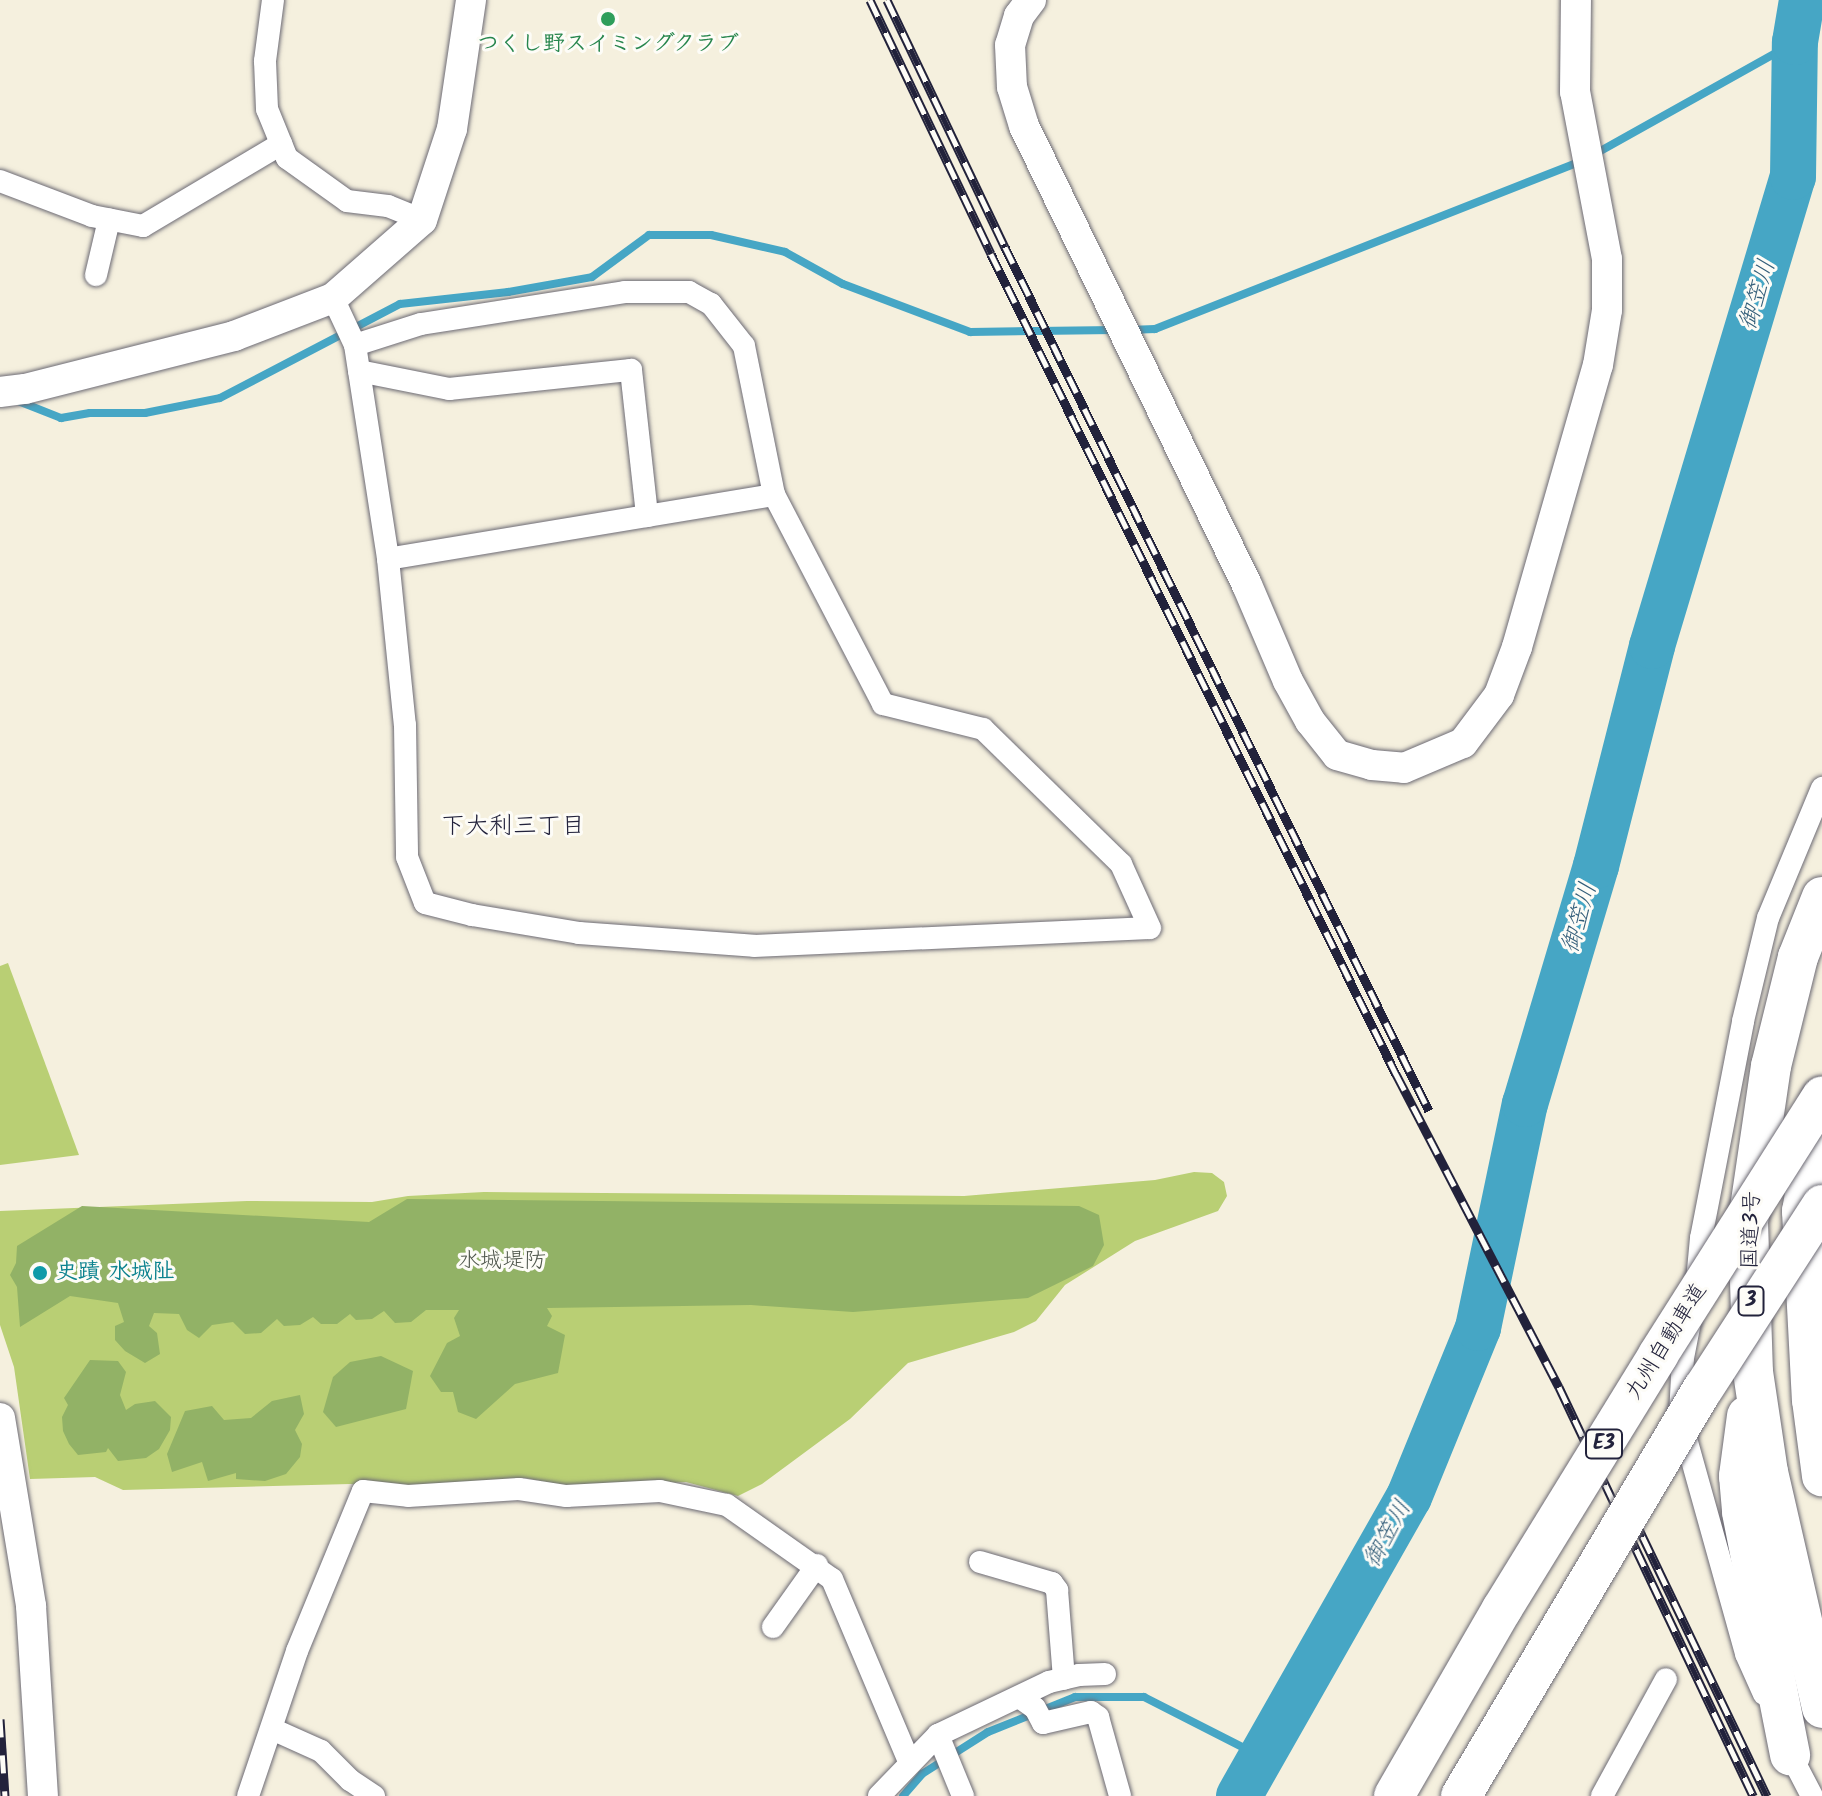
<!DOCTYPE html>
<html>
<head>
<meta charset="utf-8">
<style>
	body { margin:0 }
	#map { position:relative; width:1822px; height:1796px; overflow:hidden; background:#f5f0de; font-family:Kalam,"Klee One",sans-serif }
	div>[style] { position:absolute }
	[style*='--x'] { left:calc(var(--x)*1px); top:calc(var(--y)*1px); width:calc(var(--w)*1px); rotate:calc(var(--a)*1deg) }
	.green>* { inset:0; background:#b9cf74 }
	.forest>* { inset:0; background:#92b266 }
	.stream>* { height:8px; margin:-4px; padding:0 4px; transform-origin:4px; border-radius:4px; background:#46a6c5 }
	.river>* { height:46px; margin:-23px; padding:0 23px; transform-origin:23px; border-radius:23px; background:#46a6c5 }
	.roads { filter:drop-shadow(0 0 2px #6c6a74) drop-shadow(0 0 2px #6c6a74) }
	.street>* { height:22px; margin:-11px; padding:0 11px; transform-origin:11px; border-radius:11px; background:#fff }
	.secondary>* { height:30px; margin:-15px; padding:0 15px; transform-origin:15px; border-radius:15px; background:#fff }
	.highway>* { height:40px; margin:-20px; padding:0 20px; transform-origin:20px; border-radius:20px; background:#fff }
	.rail>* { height:9px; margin-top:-4.5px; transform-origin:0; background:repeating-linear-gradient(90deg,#fdfcf7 0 18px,#22223b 0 36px); box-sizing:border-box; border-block:2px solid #22223b }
	.bridges { filter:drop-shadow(0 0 2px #6c6a74) drop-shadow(0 0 2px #6c6a74) }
	.highway-bridge>* { height:40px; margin:-20px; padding:0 20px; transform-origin:20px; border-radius:20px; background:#fff }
	.dots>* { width:22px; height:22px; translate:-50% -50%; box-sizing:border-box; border:4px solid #fdfcf7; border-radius:50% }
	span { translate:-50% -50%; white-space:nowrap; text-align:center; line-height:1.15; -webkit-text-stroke:6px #fdfcf7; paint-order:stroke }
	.shield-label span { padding:2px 6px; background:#fdfcf7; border:2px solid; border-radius:6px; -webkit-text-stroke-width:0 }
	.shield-label { font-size:20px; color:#22223b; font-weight:700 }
	.leisure-label { font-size:22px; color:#27864d; font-weight:700 }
	.street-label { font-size:22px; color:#22223b }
	.park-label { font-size:22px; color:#4f564c }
	.culture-label { font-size:22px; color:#0d838f; font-weight:700 }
	.left { translate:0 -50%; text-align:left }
	.water-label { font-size:24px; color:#325d79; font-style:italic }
	.neighbourhood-label { font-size:24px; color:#22223b }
</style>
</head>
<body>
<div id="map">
	<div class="green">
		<i style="clip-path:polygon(8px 963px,79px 1155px,0 1165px,0 966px)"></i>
		<i style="clip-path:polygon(1194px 1172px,1212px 1173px,1224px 1182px,1227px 1196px,1218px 1211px,1135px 1241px,1065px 1285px,1036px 1321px,1014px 1332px,908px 1363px,850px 1419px,762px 1484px,738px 1496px,686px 1482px,577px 1488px,525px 1478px,404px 1486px,350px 1484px,123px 1490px,95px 1477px,30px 1479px,14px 1367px,0 1325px,0 1211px,247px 1201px,372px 1202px,408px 1196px,484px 1192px,964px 1196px,1155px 1180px)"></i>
	</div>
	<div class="forest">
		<i style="clip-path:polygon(407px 1199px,1079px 1206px,1099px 1215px,1104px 1245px,1093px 1266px,1028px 1298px,853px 1312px,751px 1305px,547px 1308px,552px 1316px,547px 1326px,565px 1335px,558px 1373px,515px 1384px,476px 1419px,458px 1412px,453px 1392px,441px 1392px,430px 1376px,447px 1343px,460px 1336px,454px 1318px,459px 1310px,426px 1310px,411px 1322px,395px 1323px,384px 1311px,372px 1319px,356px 1320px,350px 1314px,337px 1324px,321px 1324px,313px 1317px,300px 1325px,284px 1326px,277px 1319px,261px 1333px,245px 1334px,233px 1322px,212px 1325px,199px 1338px,187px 1330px,179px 1314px,154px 1313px,149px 1326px,157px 1333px,160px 1354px,145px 1363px,125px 1351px,115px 1340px,115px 1326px,124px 1322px,118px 1303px,70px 1296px,20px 1327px,17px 1287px,10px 1275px,16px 1263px,17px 1246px,82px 1206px,369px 1222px)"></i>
		<i style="clip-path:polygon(381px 1356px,413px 1371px,406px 1409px,336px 1427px,323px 1412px,333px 1377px,350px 1362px)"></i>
		<i style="clip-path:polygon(90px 1360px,118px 1361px,126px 1372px,120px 1395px,126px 1410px,135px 1404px,155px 1401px,171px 1417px,170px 1430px,159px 1449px,146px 1458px,118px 1461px,108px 1448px,106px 1452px,78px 1455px,69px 1444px,63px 1431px,62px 1417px,68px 1405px,64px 1398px)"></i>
		<i style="clip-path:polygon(300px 1395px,304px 1414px,295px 1430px,302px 1444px,300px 1457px,286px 1474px,265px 1481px,236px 1479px,236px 1473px,208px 1481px,202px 1462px,172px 1472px,167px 1454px,185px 1411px,212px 1406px,224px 1420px,251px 1418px,272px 1401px)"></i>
	</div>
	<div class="stream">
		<i style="--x:1595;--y:154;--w:229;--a:-29.2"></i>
		<i style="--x:1129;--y:330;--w:26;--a:-2"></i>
		<i style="--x:1155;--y:329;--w:460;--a:-21.5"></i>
		<i style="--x:13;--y:399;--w:52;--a:21.6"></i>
		<i style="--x:61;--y:418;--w:29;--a:-10"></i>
		<i style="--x:90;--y:413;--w:55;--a:0"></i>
		<i style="--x:145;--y:413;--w:76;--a:-11.3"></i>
		<i style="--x:220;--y:398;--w:203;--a:-27.6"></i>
		<i style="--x:400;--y:304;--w:109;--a:-6.3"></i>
		<i style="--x:508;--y:292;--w:85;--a:-10.1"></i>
		<i style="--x:592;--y:277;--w:71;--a:-36.4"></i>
		<i style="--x:649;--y:235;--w:62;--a:0"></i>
		<i style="--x:711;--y:235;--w:76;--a:12.9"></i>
		<i style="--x:785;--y:252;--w:66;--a:28.9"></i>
		<i style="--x:843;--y:284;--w:136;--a:20.7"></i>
		<i style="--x:970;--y:332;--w:145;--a:-0.8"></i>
		<i style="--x:903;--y:1796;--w:29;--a:-49"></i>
		<i style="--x:922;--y:1774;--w:78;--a:-32.5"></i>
		<i style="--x:988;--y:1732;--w:94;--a:-21.9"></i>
		<i style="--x:1075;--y:1697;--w:69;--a:0"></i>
		<i style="--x:1144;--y:1697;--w:132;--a:27"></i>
	</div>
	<div class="river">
		<i style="--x:1239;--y:1796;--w:344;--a:-60.4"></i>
		<i style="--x:1409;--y:1497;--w:183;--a:-67.8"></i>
		<i style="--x:1478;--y:1328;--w:229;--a:-78.2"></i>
		<i style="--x:1525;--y:1104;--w:248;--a:-73.4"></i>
		<i style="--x:1596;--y:866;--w:227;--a:-75.7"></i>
		<i style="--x:1652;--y:646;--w:490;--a:-73.3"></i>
		<i style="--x:1793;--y:177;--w:135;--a:-89.2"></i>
		<i style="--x:1795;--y:42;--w:43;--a:-80.5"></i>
	</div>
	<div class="roads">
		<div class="street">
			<i style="--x:273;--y:0;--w:62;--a:97.5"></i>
			<i style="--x:265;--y:61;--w:48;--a:87.6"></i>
			<i style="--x:267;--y:109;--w:53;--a:67.8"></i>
			<i style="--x:287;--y:158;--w:74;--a:35.6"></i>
			<i style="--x:347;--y:201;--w:41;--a:7"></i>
			<i style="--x:388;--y:206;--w:37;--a:22"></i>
			<i style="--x:0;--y:181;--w:98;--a:20.8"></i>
			<i style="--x:92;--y:216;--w:52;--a:11.1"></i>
			<i style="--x:143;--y:226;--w:161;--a:-30.7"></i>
			<i style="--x:96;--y:275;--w:57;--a:-76.7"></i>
			<i style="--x:333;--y:298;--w:52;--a:64.9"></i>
			<i style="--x:355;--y:345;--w:217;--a:81.2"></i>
			<i style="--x:388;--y:559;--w:167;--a:84.2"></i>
			<i style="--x:405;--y:725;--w:132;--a:89.1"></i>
			<i style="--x:407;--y:857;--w:49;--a:68.6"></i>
			<i style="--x:425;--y:903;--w:49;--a:14.3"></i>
			<i style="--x:472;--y:915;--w:109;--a:9.5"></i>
			<i style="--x:579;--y:933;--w:175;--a:4.2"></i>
			<i style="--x:754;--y:946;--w:396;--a:-2.6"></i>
			<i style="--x:1150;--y:928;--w:70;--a:-114.4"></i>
			<i style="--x:1121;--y:864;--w:193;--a:-135.6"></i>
			<i style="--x:983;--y:729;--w:103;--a:-166"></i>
			<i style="--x:883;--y:704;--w:236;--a:-117.5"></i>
			<i style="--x:774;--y:495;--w:391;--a:170.6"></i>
			<i style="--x:355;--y:345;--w:69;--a:-17.7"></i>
			<i style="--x:421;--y:324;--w:206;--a:-8.9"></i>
			<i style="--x:625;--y:292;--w:64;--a:0"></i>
			<i style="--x:689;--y:292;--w:25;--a:29"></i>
			<i style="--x:711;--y:304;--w:53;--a:51.8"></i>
			<i style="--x:744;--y:346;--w:152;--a:78.6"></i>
			<i style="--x:359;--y:371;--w:92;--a:11.3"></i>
			<i style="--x:449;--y:389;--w:183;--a:-6"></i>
			<i style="--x:631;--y:370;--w:147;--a:83.7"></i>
			<i style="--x:1697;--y:1281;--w:43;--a:-84.7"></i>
			<i style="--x:1701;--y:1238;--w:221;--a:-79"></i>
			<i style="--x:1743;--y:1021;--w:106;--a:-76.4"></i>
			<i style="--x:1768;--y:918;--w:141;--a:-67.4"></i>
			<i style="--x:1690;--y:1322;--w:36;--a:101"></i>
			<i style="--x:1683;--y:1357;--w:60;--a:92.9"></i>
			<i style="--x:1680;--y:1417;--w:246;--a:74.4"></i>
			<i style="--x:1746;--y:1654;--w:44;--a:65.8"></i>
			<i style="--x:980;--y:1562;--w:75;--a:16.3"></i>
			<i style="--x:1052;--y:1583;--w:9;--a:54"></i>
			<i style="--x:1057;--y:1590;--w:89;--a:85.5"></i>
			<i style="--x:773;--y:1627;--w:76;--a:-54.6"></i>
			<i style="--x:1019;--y:1697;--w:19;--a:35"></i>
			<i style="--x:1035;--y:1708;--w:17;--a:62"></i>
			<i style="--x:1043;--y:1723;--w:49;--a:-12.9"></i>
			<i style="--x:1091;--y:1712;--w:9;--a:36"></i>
			<i style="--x:1098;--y:1717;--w:82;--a:74.4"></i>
			<i style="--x:272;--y:1729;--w:54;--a:24.2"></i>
			<i style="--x:321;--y:1751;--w:41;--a:45"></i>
			<i style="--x:350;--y:1780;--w:29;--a:34"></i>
			<i style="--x:938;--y:1735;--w:66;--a:67.7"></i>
			<i style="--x:1787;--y:1748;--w:54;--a:62.5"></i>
			<i style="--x:248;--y:1796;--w:153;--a:-71.3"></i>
			<i style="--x:297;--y:1651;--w:173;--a:-67.6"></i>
			<i style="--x:363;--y:1491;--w:45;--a:6.3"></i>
			<i style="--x:408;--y:1496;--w:111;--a:-3.6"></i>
			<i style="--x:519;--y:1489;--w:48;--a:8.5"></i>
			<i style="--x:566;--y:1496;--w:94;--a:-3"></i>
			<i style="--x:660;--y:1491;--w:68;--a:11.8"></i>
			<i style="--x:727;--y:1505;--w:128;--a:35.2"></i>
			<i style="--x:832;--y:1579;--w:198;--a:67.1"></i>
			<i style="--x:879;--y:1796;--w:85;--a:-46"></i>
			<i style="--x:938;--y:1735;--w:123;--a:-25.5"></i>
			<i style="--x:1049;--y:1682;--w:31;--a:-13"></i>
			<i style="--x:1079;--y:1675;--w:26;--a:-2"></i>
			<i style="--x:1602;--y:1796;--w:133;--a:-61.3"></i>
		</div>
		<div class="secondary">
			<i style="--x:1031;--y:0;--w:20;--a:127"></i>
			<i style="--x:1019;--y:16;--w:30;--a:107"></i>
			<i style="--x:1010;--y:45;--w:42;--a:87.3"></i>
			<i style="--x:1012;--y:87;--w:41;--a:72.9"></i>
			<i style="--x:1024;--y:126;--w:510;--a:64.09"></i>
			<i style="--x:1247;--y:585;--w:104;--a:66.9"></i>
			<i style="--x:1288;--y:681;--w:46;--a:61.2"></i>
			<i style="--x:1310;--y:721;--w:43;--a:51.5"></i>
			<i style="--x:1337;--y:755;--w:36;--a:16"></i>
			<i style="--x:1372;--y:765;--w:32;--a:5"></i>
			<i style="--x:1404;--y:768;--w:64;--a:-23"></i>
			<i style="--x:1463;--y:743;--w:60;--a:-53.1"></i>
			<i style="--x:1499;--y:695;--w:51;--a:-69.4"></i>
			<i style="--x:1517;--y:647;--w:293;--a:-74"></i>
			<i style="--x:1598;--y:365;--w:56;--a:-80.7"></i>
			<i style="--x:1607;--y:310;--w:51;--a:-90"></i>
			<i style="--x:1607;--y:259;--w:170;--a:-100.8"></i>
			<i style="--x:1575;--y:92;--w:92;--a:-89.4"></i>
			<i style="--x:0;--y:392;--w:25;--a:-7"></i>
			<i style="--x:25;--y:389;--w:216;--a:-14.2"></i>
			<i style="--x:234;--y:336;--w:106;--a:-21"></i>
			<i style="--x:333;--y:298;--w:118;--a:-41.2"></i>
			<i style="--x:422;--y:220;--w:96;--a:-71.8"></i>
			<i style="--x:452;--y:129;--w:130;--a:-81.6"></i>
			<i style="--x:0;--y:1418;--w:191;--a:80.6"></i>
			<i style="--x:31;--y:1606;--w:190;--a:86.4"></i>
		</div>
		<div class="highway">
			<i style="--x:1822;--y:897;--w:65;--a:111.8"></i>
			<i style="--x:1798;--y:957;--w:112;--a:103.9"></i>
			<i style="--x:1771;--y:1066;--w:158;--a:98.4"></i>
			<i style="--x:1748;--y:1222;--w:150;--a:88.1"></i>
			<i style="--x:1753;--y:1372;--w:101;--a:81.5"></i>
			<i style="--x:1768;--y:1472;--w:242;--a:77.1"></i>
			<i style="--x:1822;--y:1099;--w:114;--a:100.1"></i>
			<i style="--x:1802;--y:1211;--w:189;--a:87"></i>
			<i style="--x:1812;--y:1400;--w:77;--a:82.5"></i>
			<i style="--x:1747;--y:1416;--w:61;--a:97.6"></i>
			<i style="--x:1739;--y:1476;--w:36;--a:85"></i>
			<i style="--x:1742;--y:1512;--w:248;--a:78.8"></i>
		</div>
	</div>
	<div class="rail">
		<i style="--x:870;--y:0;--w:281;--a:64.5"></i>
		<i style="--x:991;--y:254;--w:915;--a:63.72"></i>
		<i style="--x:1396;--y:1074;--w:353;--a:62.5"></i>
		<i style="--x:1559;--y:1387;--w:453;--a:64.6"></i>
		<i style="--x:887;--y:0;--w:274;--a:64.5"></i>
		<i style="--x:1005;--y:247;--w:962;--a:63.86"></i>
		<i style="--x:1627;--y:1504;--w:324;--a:64.4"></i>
		<i style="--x:0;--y:1719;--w:77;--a:86.3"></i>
	</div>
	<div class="bridges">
		<div class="highway-bridge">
			<i style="--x:1394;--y:1796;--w:216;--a:-60"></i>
			<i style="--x:1502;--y:1609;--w:298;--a:-58.4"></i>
			<i style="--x:1658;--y:1355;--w:306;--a:-57.6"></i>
			<i style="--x:1461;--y:1796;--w:474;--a:-59.3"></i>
			<i style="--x:1703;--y:1389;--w:219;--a:-57.1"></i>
		</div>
	</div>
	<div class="dots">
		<i style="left:608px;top:19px;background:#2e9e5b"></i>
		<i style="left:40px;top:1273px;background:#0f9aa8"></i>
	</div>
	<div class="shield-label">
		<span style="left:1751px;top:1301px">3</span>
		<span style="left:1604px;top:1444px">E3</span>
	</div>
	<div class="leisure-label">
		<span style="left:608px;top:45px">つくし野スイミングクラブ</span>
	</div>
	<div class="street-label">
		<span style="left:1752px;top:1230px;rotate:-88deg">国道3号</span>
		<span style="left:1667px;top:1342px;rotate:-58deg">九州自動車道</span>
	</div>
	<div class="park-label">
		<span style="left:502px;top:1262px">水城堤防</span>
	</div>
	<div class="culture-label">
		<span class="left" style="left:56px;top:1273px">史蹟 水城阯</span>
	</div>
	<div class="water-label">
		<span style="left:1758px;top:295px;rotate:-73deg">御笠川</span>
		<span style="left:1580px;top:918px;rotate:-74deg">御笠川</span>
		<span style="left:1388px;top:1534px;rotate:-61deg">御笠川</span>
	</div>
	<div class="neighbourhood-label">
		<span style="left:513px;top:827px">下大利三丁目</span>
	</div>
</div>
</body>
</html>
